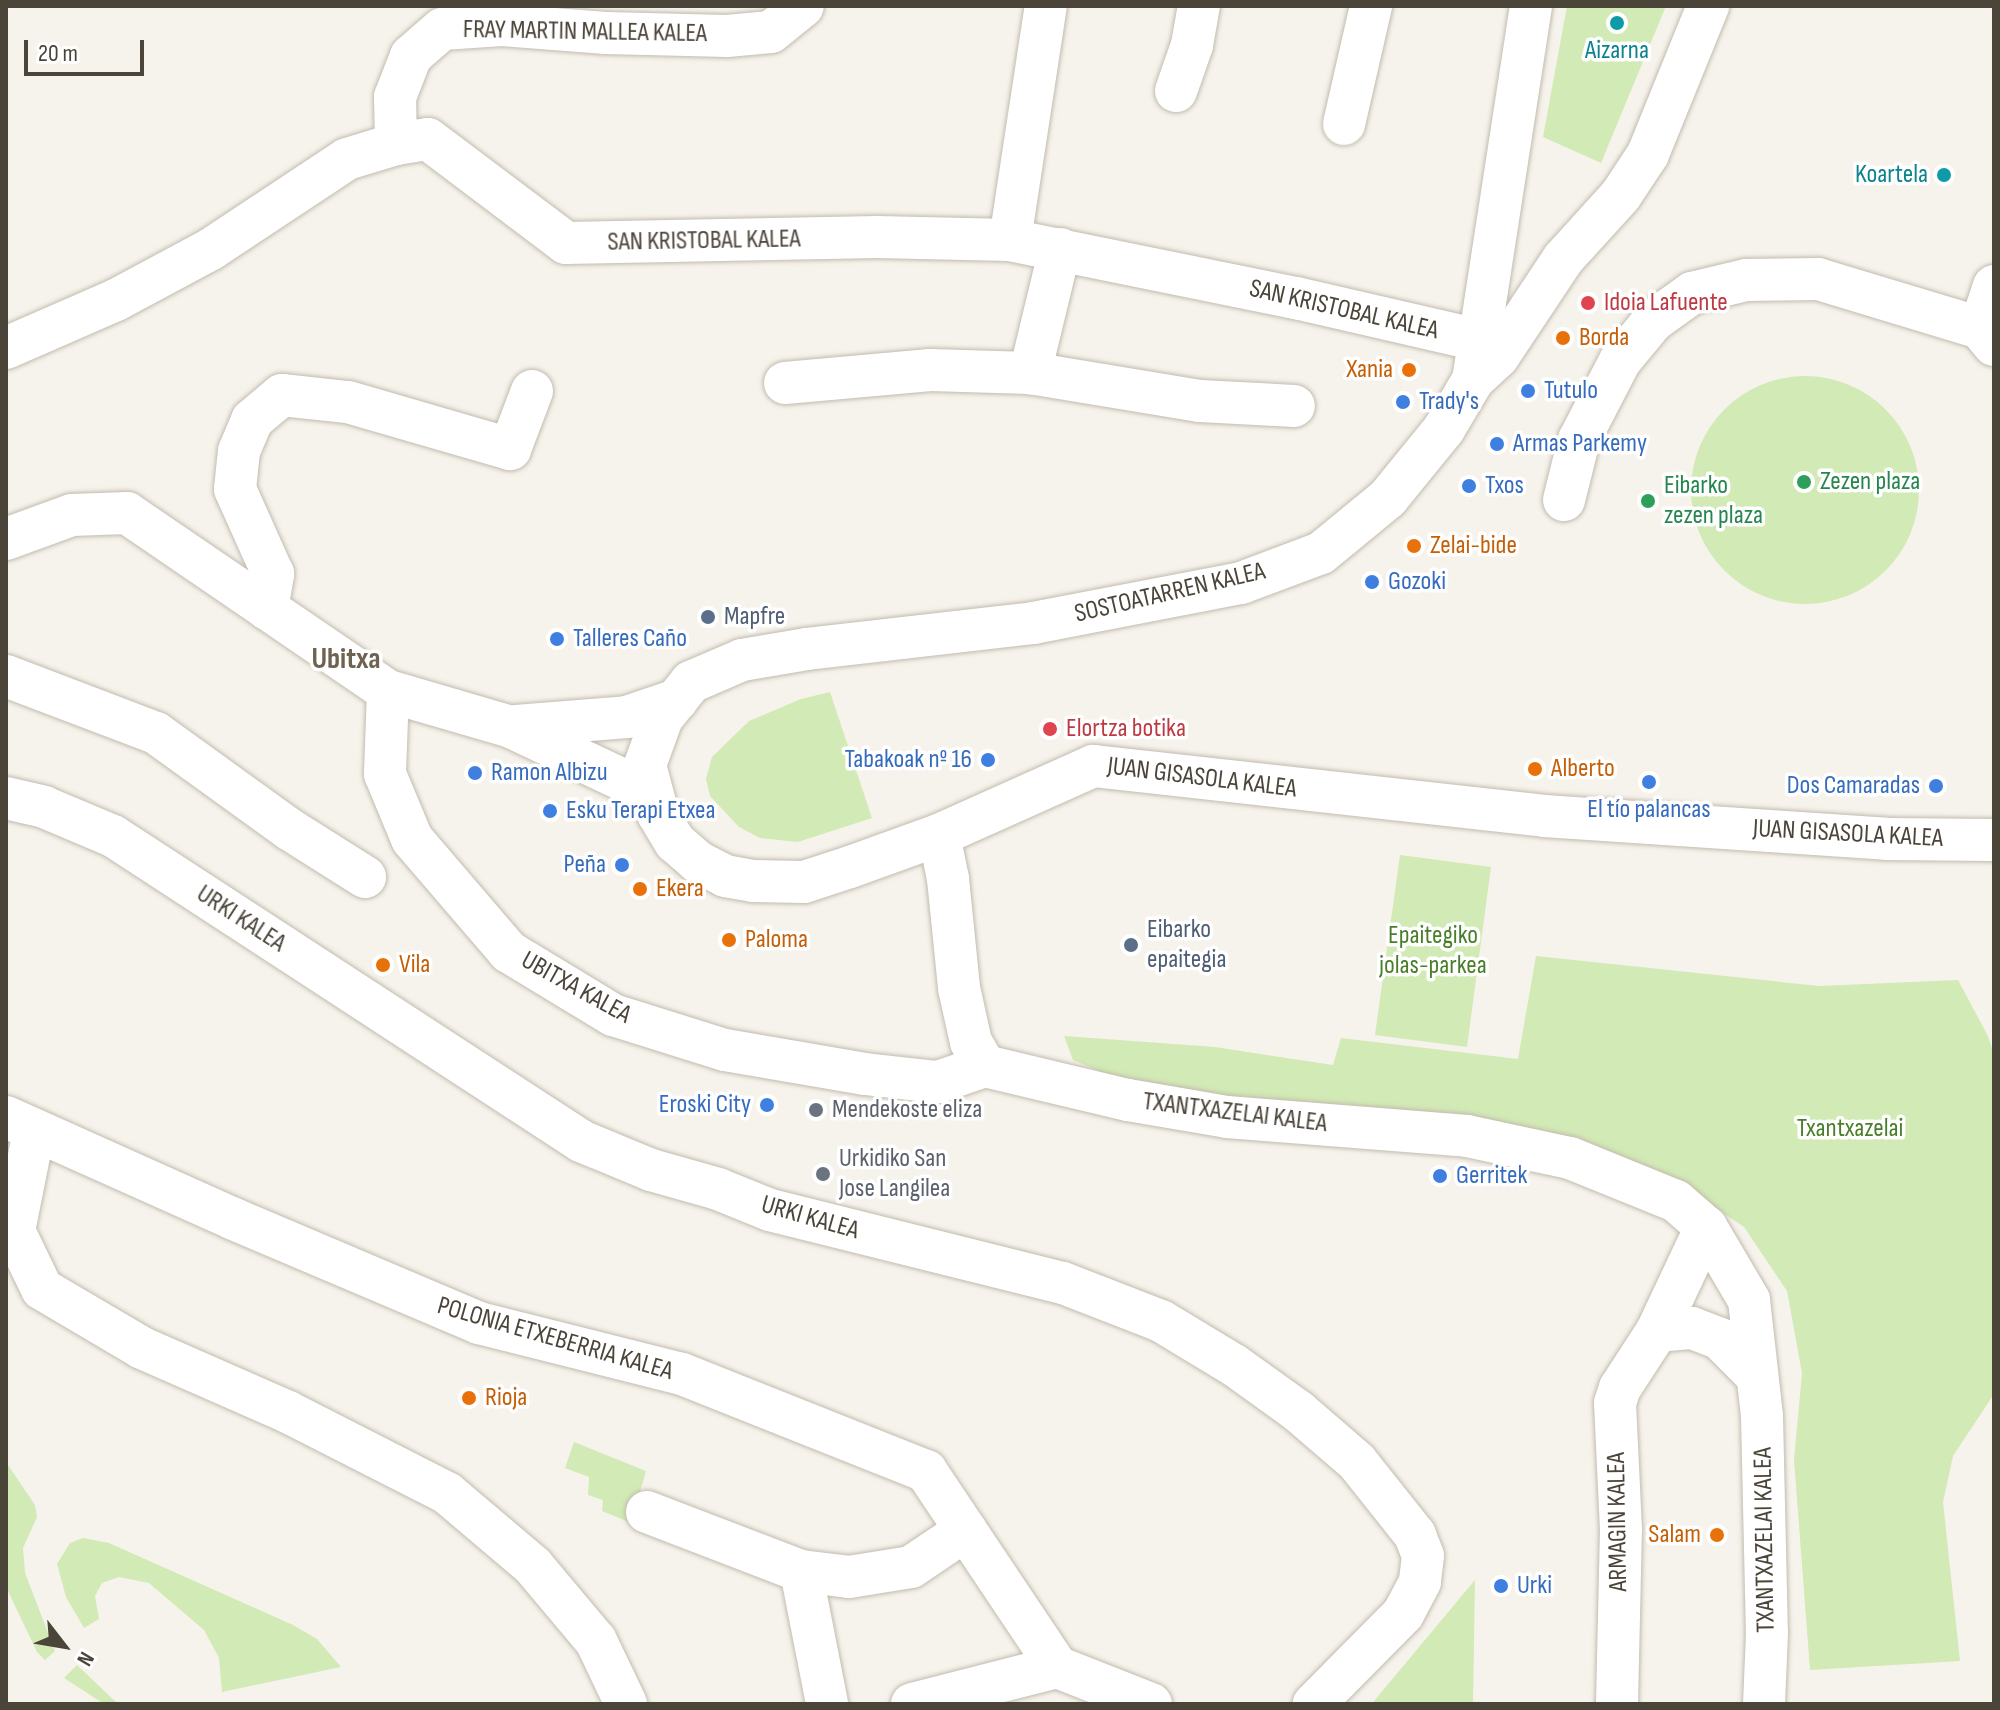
<!DOCTYPE html>
<html>
<head>
<meta charset="utf-8">
<style>
	body { margin:0 }
	#map { position:relative; width:2000px; height:1710px; overflow:hidden; background:#f6f3ec; font-family:"Sofia Sans Condensed",sans-serif }
	div>[style] { position:absolute }
	[style*='--x'] { left:calc(var(--x)*1px); top:calc(var(--y)*1px); width:calc(var(--w)*1px); rotate:calc(var(--a)*1deg) }
	.green>* { inset:0; background:#d2eab5 }
	.round { border-radius:50% }
	.roads { filter:drop-shadow(0 0 2px #c2bbae) drop-shadow(0 0 2px #c2bbae) }
	.street>* { height:42px; margin:-21px; padding:0 21px; transform-origin:21px; border-radius:21px; background:#fff }
	.dots>* { width:22px; height:22px; translate:-50% -50%; box-sizing:border-box; border:4px solid #fff; border-radius:50% }
	span { translate:-50% -50%; white-space:nowrap; text-align:center; line-height:1.15; -webkit-text-stroke:7px #fff; paint-order:stroke }
	.street-label { font-size:26px; color:#4b4439 }
	.culture-label { font-size:26px; color:#0d838f }
	.right { translate:-100% -50%; text-align:right }
	.health-label { font-size:26px; color:#be3a42 }
	.left { translate:0 -50%; text-align:left }
	.food-label { font-size:26px; color:#c56008 }
	.shop-label { font-size:26px; color:#366cbe }
	.leisure-label { font-size:26px; color:#27864d }
	.service-label { font-size:26px; color:#4e5e75 }
	.park-label { font-size:26px; color:#4a7f2a }
	.worship-label { font-size:26px; color:#5b616d }
	.quarter-label { font-size:30px; color:#6e6250; font-weight:700 }
	.frame { position:absolute; inset:0; border:8px solid #4b4439; pointer-events:none }
	.north { position:absolute; left:24px; top:1606px; width:80px; height:80px; -webkit-text-stroke:6px #fff; paint-order:stroke; rotate:121deg; font-size:22px; font-weight:700; line-height:32px; text-align:center; color:#4b4439 }
	.north::after { content:''; display:block; margin:auto; width:28px; height:36px; background:#4b4439; clip-path:polygon(50% 0,100% 100%,50% 72%,0 100%) }
	.scale { position:absolute; left:24px; top:40px; width:120px; height:36px; box-sizing:border-box; border:4px solid #4b4439; border-top:0; padding-left:10px; font-size:24px; line-height:28px; white-space:nowrap; color:#4b4439; -webkit-text-stroke:6px #fff; paint-order:stroke }
</style>
</head>
<body>
<div id="map">
	<div class="green">
		<i style="clip-path:polygon(1567px 6px,1666px 6px,1601px 163px,1543px 137px)"></i>
		<i class="round" style="left:1691px;top:376px;width:228px;height:228px"></i>
		<i style="clip-path:polygon(830px 692px,872px 818px,798px 842px,760px 838px,739px 827px,710px 796px,706px 779px,712px 757px,749px 721px,801px 699px)"></i>
		<i style="clip-path:polygon(1400px 855px,1491px 867px,1467px 1047px,1375px 1035px)"></i>
		<i style="clip-path:polygon(1536px 956px,1819px 986px,1958px 980px,1988px 1036px,1994px 1055px,1994px 1394px,1953px 1456px,1943px 1502px,1960px 1661px,1810px 1670px,1794px 1460px,1802px 1373px,1787px 1291px,1744px 1227px,1690px 1191px,1160px 1097px,1073px 1060px,1064px 1036px,1215px 1047px,1333px 1065px,1341px 1038px,1518px 1059px)"></i>
		<i style="clip-path:polygon(574px 1442px,646px 1471px,631px 1523px,602px 1511px,603px 1500px,588px 1495px,589px 1477px,565px 1468px)"></i>
		<i style="clip-path:polygon(6px 1462px,35px 1505px,37px 1517px,23px 1548px,25px 1573px,55px 1651px,45px 1660px,37px 1652px,6px 1587px)"></i>
		<i style="clip-path:polygon(83px 1538px,109px 1543px,293px 1625px,317px 1639px,341px 1667px,222px 1692px,219px 1658px,204px 1630px,149px 1583px,119px 1577px,102px 1583px,95px 1596px,99px 1619px,84px 1628px,66px 1597px,57px 1564px,70px 1543px)"></i>
		<i style="clip-path:polygon(1475px 1580px,1473px 1704px,1377px 1704px,1374px 1701px)"></i>
		<i style="clip-path:polygon(77px 1665px,118px 1704px,104px 1704px,64px 1678px)"></i>
	</div>
	<div class="roads">
		<div class="street">
			<i style="--x:1531;--y:6;--w:378;--a:98.8"></i>
			<i style="--x:1473;--y:380;--w:57;--a:120.6"></i>
			<i style="--x:1444;--y:429;--w:89;--a:129.1"></i>
			<i style="--x:1388;--y:498;--w:87;--a:140.6"></i>
			<i style="--x:1321;--y:553;--w:85;--a:159.4"></i>
			<i style="--x:1241;--y:583;--w:211;--a:169.1"></i>
			<i style="--x:1034;--y:623;--w:228;--a:173.5"></i>
			<i style="--x:807;--y:649;--w:66;--a:170.4"></i>
			<i style="--x:742;--y:660;--w:56;--a:156.7"></i>
			<i style="--x:691;--y:682;--w:46;--a:128.9"></i>
			<i style="--x:662;--y:718;--w:50;--a:109.9"></i>
			<i style="--x:645;--y:765;--w:51;--a:75.1"></i>
			<i style="--x:658;--y:814;--w:33;--a:59"></i>
			<i style="--x:675;--y:842;--w:30;--a:41"></i>
			<i style="--x:698;--y:862;--w:30;--a:27"></i>
			<i style="--x:725;--y:876;--w:28;--a:10"></i>
			<i style="--x:753;--y:881;--w:51;--a:1.1"></i>
			<i style="--x:804;--y:882;--w:48;--a:-18.1"></i>
			<i style="--x:850;--y:867;--w:95;--a:-19.8"></i>
			<i style="--x:939;--y:835;--w:169;--a:-24.1"></i>
			<i style="--x:1093;--y:766;--w:454;--a:6.3"></i>
			<i style="--x:1544;--y:816;--w:343;--a:3.8"></i>
			<i style="--x:1886;--y:839;--w:108;--a:0.5"></i>
			<i style="--x:1176;--y:91;--w:49;--a:-70.8"></i>
			<i style="--x:1192;--y:45;--w:40;--a:-80"></i>
			<i style="--x:1344;--y:124;--w:121;--a:-77.1"></i>
			<i style="--x:396;--y:144;--w:47;--a:-91.2"></i>
			<i style="--x:395;--y:97;--w:44;--a:-68.7"></i>
			<i style="--x:411;--y:56;--w:41;--a:-41.1"></i>
			<i style="--x:442;--y:29;--w:60;--a:-3.8"></i>
			<i style="--x:502;--y:25;--w:104;--a:4.4"></i>
			<i style="--x:606;--y:33;--w:121;--a:1.4"></i>
			<i style="--x:727;--y:36;--w:44;--a:-5.2"></i>
			<i style="--x:771;--y:32;--w:41;--a:-39.1"></i>
			<i style="--x:1010;--y:240;--w:237;--a:-81.3"></i>
			<i style="--x:1060;--y:249;--w:128;--a:103.6"></i>
			<i style="--x:1030;--y:373;--w:172;--a:9.4"></i>
			<i style="--x:1200;--y:401;--w:94;--a:3"></i>
			<i style="--x:1994;--y:286;--w:44;--a:108.4"></i>
			<i style="--x:1980;--y:328;--w:22;--a:51"></i>
			<i style="--x:6;--y:348;--w:120;--a:-23.6"></i>
			<i style="--x:116;--y:300;--w:108;--a:-28.2"></i>
			<i style="--x:211;--y:249;--w:163;--a:-33.5"></i>
			<i style="--x:347;--y:159;--w:51;--a:-17"></i>
			<i style="--x:396;--y:144;--w:32;--a:-9"></i>
			<i style="--x:428;--y:139;--w:173;--a:37"></i>
			<i style="--x:566;--y:243;--w:311;--a:-1.1"></i>
			<i style="--x:877;--y:237;--w:133;--a:1.3"></i>
			<i style="--x:1010;--y:240;--w:292;--a:11.5"></i>
			<i style="--x:1296;--y:298;--w:187;--a:13"></i>
			<i style="--x:1473;--y:380;--w:34;--a:-43"></i>
			<i style="--x:1498;--y:357;--w:118;--a:-56.4"></i>
			<i style="--x:1563;--y:259;--w:86;--a:-47.8"></i>
			<i style="--x:1621;--y:195;--w:49;--a:-56.6"></i>
			<i style="--x:1648;--y:154;--w:160;--a:-67.9"></i>
			<i style="--x:785;--y:383;--w:146;--a:-5.1"></i>
			<i style="--x:930;--y:370;--w:100;--a:1.7"></i>
			<i style="--x:1564;--y:500;--w:62;--a:-76"></i>
			<i style="--x:1579;--y:440;--w:89;--a:-62.6"></i>
			<i style="--x:1620;--y:361;--w:52;--a:-50.5"></i>
			<i style="--x:1653;--y:321;--w:48;--a:-35.7"></i>
			<i style="--x:1692;--y:293;--w:56;--a:-13.5"></i>
			<i style="--x:1746;--y:280;--w:72;--a:-0.8"></i>
			<i style="--x:1818;--y:279;--w:169;--a:16.8"></i>
			<i style="--x:6;--y:539;--w:70;--a:-20"></i>
			<i style="--x:72;--y:515;--w:55;--a:-2.1"></i>
			<i style="--x:127;--y:513;--w:316;--a:34.3"></i>
			<i style="--x:388;--y:691;--w:128;--a:16.3"></i>
			<i style="--x:511;--y:727;--w:124;--a:25.3"></i>
			<i style="--x:623;--y:780;--w:36;--a:32"></i>
			<i style="--x:267;--y:609;--w:36;--a:-80"></i>
			<i style="--x:273;--y:574;--w:93;--a:-114.1"></i>
			<i style="--x:235;--y:489;--w:38;--a:-84"></i>
			<i style="--x:239;--y:451;--w:34;--a:-67"></i>
			<i style="--x:252;--y:420;--w:39;--a:-40"></i>
			<i style="--x:282;--y:395;--w:66;--a:6.1"></i>
			<i style="--x:348;--y:402;--w:169;--a:16.2"></i>
			<i style="--x:510;--y:449;--w:62;--a:-69.2"></i>
			<i style="--x:6;--y:676;--w:160;--a:20.8"></i>
			<i style="--x:156;--y:733;--w:164;--a:35.8"></i>
			<i style="--x:289;--y:829;--w:90;--a:32.3"></i>
			<i style="--x:388;--y:691;--w:83;--a:92.1"></i>
			<i style="--x:385;--y:774;--w:70;--a:67.4"></i>
			<i style="--x:412;--y:839;--w:149;--a:49.4"></i>
			<i style="--x:509;--y:952;--w:122;--a:31.2"></i>
			<i style="--x:613;--y:1015;--w:117;--a:17.4"></i>
			<i style="--x:725;--y:1050;--w:142;--a:9.7"></i>
			<i style="--x:865;--y:1074;--w:73;--a:6.3"></i>
			<i style="--x:938;--y:1082;--w:50;--a:-18.8"></i>
			<i style="--x:516;--y:726;--w:111;--a:-4.6"></i>
			<i style="--x:627;--y:717;--w:53;--a:-18.8"></i>
			<i style="--x:6;--y:798;--w:39;--a:13"></i>
			<i style="--x:44;--y:807;--w:75;--a:22.8"></i>
			<i style="--x:113;--y:836;--w:559;--a:33.09"></i>
			<i style="--x:581;--y:1141;--w:76;--a:22.5"></i>
			<i style="--x:651;--y:1170;--w:70;--a:15.8"></i>
			<i style="--x:718;--y:1189;--w:56;--a:22"></i>
			<i style="--x:770;--y:1210;--w:302;--a:14"></i>
			<i style="--x:1063;--y:1283;--w:105;--a:21.2"></i>
			<i style="--x:1161;--y:1321;--w:85;--a:31.1"></i>
			<i style="--x:1234;--y:1365;--w:79;--a:35.7"></i>
			<i style="--x:1298;--y:1411;--w:78;--a:40.8"></i>
			<i style="--x:1357;--y:1462;--w:93;--a:51.5"></i>
			<i style="--x:1415;--y:1535;--w:22;--a:69"></i>
			<i style="--x:1423;--y:1556;--w:26;--a:97"></i>
			<i style="--x:1420;--y:1582;--w:36;--a:118"></i>
			<i style="--x:1403;--y:1614;--w:127;--a:134.7"></i>
			<i style="--x:939;--y:835;--w:45;--a:78.4"></i>
			<i style="--x:948;--y:879;--w:110;--a:84.2"></i>
			<i style="--x:959;--y:988;--w:55;--a:77.5"></i>
			<i style="--x:971;--y:1042;--w:28;--a:60"></i>
			<i style="--x:985;--y:1066;--w:147;--a:13.4"></i>
			<i style="--x:1128;--y:1100;--w:100;--a:9.7"></i>
			<i style="--x:1227;--y:1117;--w:241;--a:4.5"></i>
			<i style="--x:1467;--y:1136;--w:105;--a:12.1"></i>
			<i style="--x:1570;--y:1158;--w:114;--a:22.1"></i>
			<i style="--x:1676;--y:1201;--w:40;--a:41"></i>
			<i style="--x:1706;--y:1227;--w:85;--a:59.5"></i>
			<i style="--x:1749;--y:1300;--w:117;--a:83.6"></i>
			<i style="--x:1762;--y:1416;--w:217;--a:88.7"></i>
			<i style="--x:1767;--y:1633;--w:71;--a:92.4"></i>
			<i style="--x:6;--y:1117;--w:250;--a:24.1"></i>
			<i style="--x:234;--y:1219;--w:266;--a:23"></i>
			<i style="--x:479;--y:1323;--w:209;--a:14.1"></i>
			<i style="--x:682;--y:1374;--w:263;--a:21.7"></i>
			<i style="--x:926;--y:1471;--w:236;--a:56.2"></i>
			<i style="--x:34;--y:1131;--w:102;--a:101.3"></i>
			<i style="--x:14;--y:1231;--w:64;--a:64.2"></i>
			<i style="--x:42;--y:1289;--w:116;--a:30.5"></i>
			<i style="--x:142;--y:1348;--w:159;--a:23.7"></i>
			<i style="--x:288;--y:1412;--w:178;--a:27"></i>
			<i style="--x:447;--y:1493;--w:113;--a:40.3"></i>
			<i style="--x:533;--y:1566;--w:98;--a:50"></i>
			<i style="--x:596;--y:1641;--w:70;--a:64.5"></i>
			<i style="--x:1657;--y:1331;--w:115;--a:-64.8"></i>
			<i style="--x:647;--y:1512;--w:165;--a:21"></i>
			<i style="--x:801;--y:1571;--w:48;--a:7.1"></i>
			<i style="--x:849;--y:1577;--w:63;--a:-9.2"></i>
			<i style="--x:911;--y:1567;--w:66;--a:-33.9"></i>
			<i style="--x:801;--y:1571;--w:136;--a:78.9"></i>
			<i style="--x:1057;--y:1667;--w:101;--a:21.5"></i>
			<i style="--x:912;--y:1704;--w:150;--a:-14.3"></i>
			<i style="--x:1617;--y:1704;--w:174;--a:-88.7"></i>
			<i style="--x:1621;--y:1530;--w:127;--a:-92.7"></i>
			<i style="--x:1615;--y:1403;--w:16;--a:-72"></i>
			<i style="--x:1620;--y:1388;--w:68;--a:-57"></i>
			<i style="--x:1657;--y:1331;--w:35;--a:-5"></i>
			<i style="--x:1692;--y:1328;--w:30;--a:21"></i>
			<i style="--x:1720;--y:1339;--w:51;--a:45"></i>
		</div>
	</div>
	<div class="dots">
		<i style="left:1617px;top:23px;background:#0f9aa8"></i>
		<i style="left:1944px;top:175px;background:#0f9aa8"></i>
		<i style="left:1588px;top:303px;background:#e0444e"></i>
		<i style="left:1563px;top:338px;background:#e8710a"></i>
		<i style="left:1409px;top:370px;background:#e8710a"></i>
		<i style="left:1528px;top:391px;background:#3f7fe0"></i>
		<i style="left:1403px;top:402px;background:#3f7fe0"></i>
		<i style="left:1497px;top:444px;background:#3f7fe0"></i>
		<i style="left:1804px;top:482px;background:#2e9e5b"></i>
		<i style="left:1469px;top:486px;background:#3f7fe0"></i>
		<i style="left:1648px;top:501px;background:#2e9e5b"></i>
		<i style="left:1414px;top:546px;background:#e8710a"></i>
		<i style="left:1372px;top:582px;background:#3f7fe0"></i>
		<i style="left:708px;top:617px;background:#5c6f8a"></i>
		<i style="left:557px;top:639px;background:#3f7fe0"></i>
		<i style="left:1050px;top:729px;background:#e0444e"></i>
		<i style="left:988px;top:760px;background:#3f7fe0"></i>
		<i style="left:1535px;top:769px;background:#e8710a"></i>
		<i style="left:475px;top:773px;background:#3f7fe0"></i>
		<i style="left:1649px;top:782px;background:#3f7fe0"></i>
		<i style="left:1936px;top:786px;background:#3f7fe0"></i>
		<i style="left:550px;top:811px;background:#3f7fe0"></i>
		<i style="left:622px;top:865px;background:#3f7fe0"></i>
		<i style="left:640px;top:889px;background:#e8710a"></i>
		<i style="left:729px;top:940px;background:#e8710a"></i>
		<i style="left:1131px;top:945px;background:#5c6f8a"></i>
		<i style="left:383px;top:965px;background:#e8710a"></i>
		<i style="left:767px;top:1105px;background:#3f7fe0"></i>
		<i style="left:816px;top:1110px;background:#6b7280"></i>
		<i style="left:823px;top:1174px;background:#6b7280"></i>
		<i style="left:1440px;top:1176px;background:#3f7fe0"></i>
		<i style="left:469px;top:1398px;background:#e8710a"></i>
		<i style="left:1717px;top:1535px;background:#e8710a"></i>
		<i style="left:1501px;top:1586px;background:#3f7fe0"></i>
	</div>
	<div class="street-label">
		<span style="left:585px;top:32px;rotate:1deg">FRAY MARTIN MALLEA KALEA</span>
		<span style="left:704px;top:241px;rotate:-1deg">SAN KRISTOBAL KALEA</span>
		<span style="left:1344px;top:310px;rotate:13deg">SAN KRISTOBAL KALEA</span>
		<span style="left:1170px;top:593px;rotate:-13deg">SOSTOATARREN KALEA</span>
		<span style="left:1202px;top:778px;rotate:7deg">JUAN GISASOLA KALEA</span>
		<span style="left:1848px;top:834px;rotate:3deg">JUAN GISASOLA KALEA</span>
		<span style="left:241px;top:919px;rotate:33deg">URKI KALEA</span>
		<span style="left:576px;top:988px;rotate:29deg">UBITXA KALEA</span>
		<span style="left:1235px;top:1113px;rotate:7deg">TXANTXAZELAI KALEA</span>
		<span style="left:810px;top:1218px;rotate:16deg">URKI KALEA</span>
		<span style="left:555px;top:1339px;rotate:16deg">POLONIA ETXEBERRIA KALEA</span>
		<span style="left:1618px;top:1522px;rotate:-91deg">ARMAGIN KALEA</span>
		<span style="left:1765px;top:1540px;rotate:-91deg">TXANTXAZELAI KALEA</span>
	</div>
	<div class="culture-label">
		<span style="left:1617px;top:51px">Aizarna</span>
		<span class="right" style="left:1928px;top:175px">Koartela</span>
	</div>
	<div class="health-label">
		<span class="left" style="left:1604px;top:303px">Idoia Lafuente</span>
		<span class="left" style="left:1066px;top:729px">Elortza botika</span>
	</div>
	<div class="food-label">
		<span class="left" style="left:1579px;top:338px">Borda</span>
		<span class="right" style="left:1393px;top:370px">Xania</span>
		<span class="left" style="left:1430px;top:546px">Zelai-bide</span>
		<span class="left" style="left:1551px;top:769px">Alberto</span>
		<span class="left" style="left:656px;top:889px">Ekera</span>
		<span class="left" style="left:745px;top:940px">Paloma</span>
		<span class="left" style="left:399px;top:965px">Vila</span>
		<span class="left" style="left:485px;top:1398px">Rioja</span>
		<span class="right" style="left:1701px;top:1535px">Salam</span>
	</div>
	<div class="shop-label">
		<span class="left" style="left:1544px;top:391px">Tutulo</span>
		<span class="left" style="left:1419px;top:402px">Trady's</span>
		<span class="left" style="left:1513px;top:444px">Armas Parkemy</span>
		<span class="left" style="left:1485px;top:486px">Txos</span>
		<span class="left" style="left:1388px;top:582px">Gozoki</span>
		<span class="left" style="left:573px;top:639px">Talleres Caño</span>
		<span class="right" style="left:972px;top:760px">Tabakoak nº 16</span>
		<span class="left" style="left:491px;top:773px">Ramon Albizu</span>
		<span class="right" style="left:1920px;top:786px">Dos Camaradas</span>
		<span style="left:1649px;top:810px">El tío palancas</span>
		<span class="left" style="left:566px;top:811px">Esku Terapi Etxea</span>
		<span class="right" style="left:606px;top:865px">Peña</span>
		<span class="right" style="left:751px;top:1105px">Eroski City</span>
		<span class="left" style="left:1456px;top:1176px">Gerritek</span>
		<span class="left" style="left:1517px;top:1586px">Urki</span>
	</div>
	<div class="leisure-label">
		<span class="left" style="left:1820px;top:482px">Zezen plaza</span>
		<span class="left" style="left:1664px;top:501px">Eibarko<br>zezen plaza</span>
	</div>
	<div class="service-label">
		<span class="left" style="left:724px;top:617px">Mapfre</span>
		<span class="left" style="left:1147px;top:945px">Eibarko<br>epaitegia</span>
	</div>
	<div class="park-label">
		<span style="left:1433px;top:951px">Epaitegiko<br>jolas-parkea</span>
		<span style="left:1850px;top:1129px">Txantxazelai</span>
	</div>
	<div class="worship-label">
		<span class="left" style="left:832px;top:1110px">Mendekoste eliza</span>
		<span class="left" style="left:839px;top:1174px">Urkidiko San<br>Jose Langilea</span>
	</div>
	<div class="quarter-label">
		<span style="left:346px;top:659px">Ubitxa</span>
	</div>
	<div class="frame"></div>
	<div class="north">N</div>
	<div class="scale">20 m</div>
</div>
</body>
</html>
